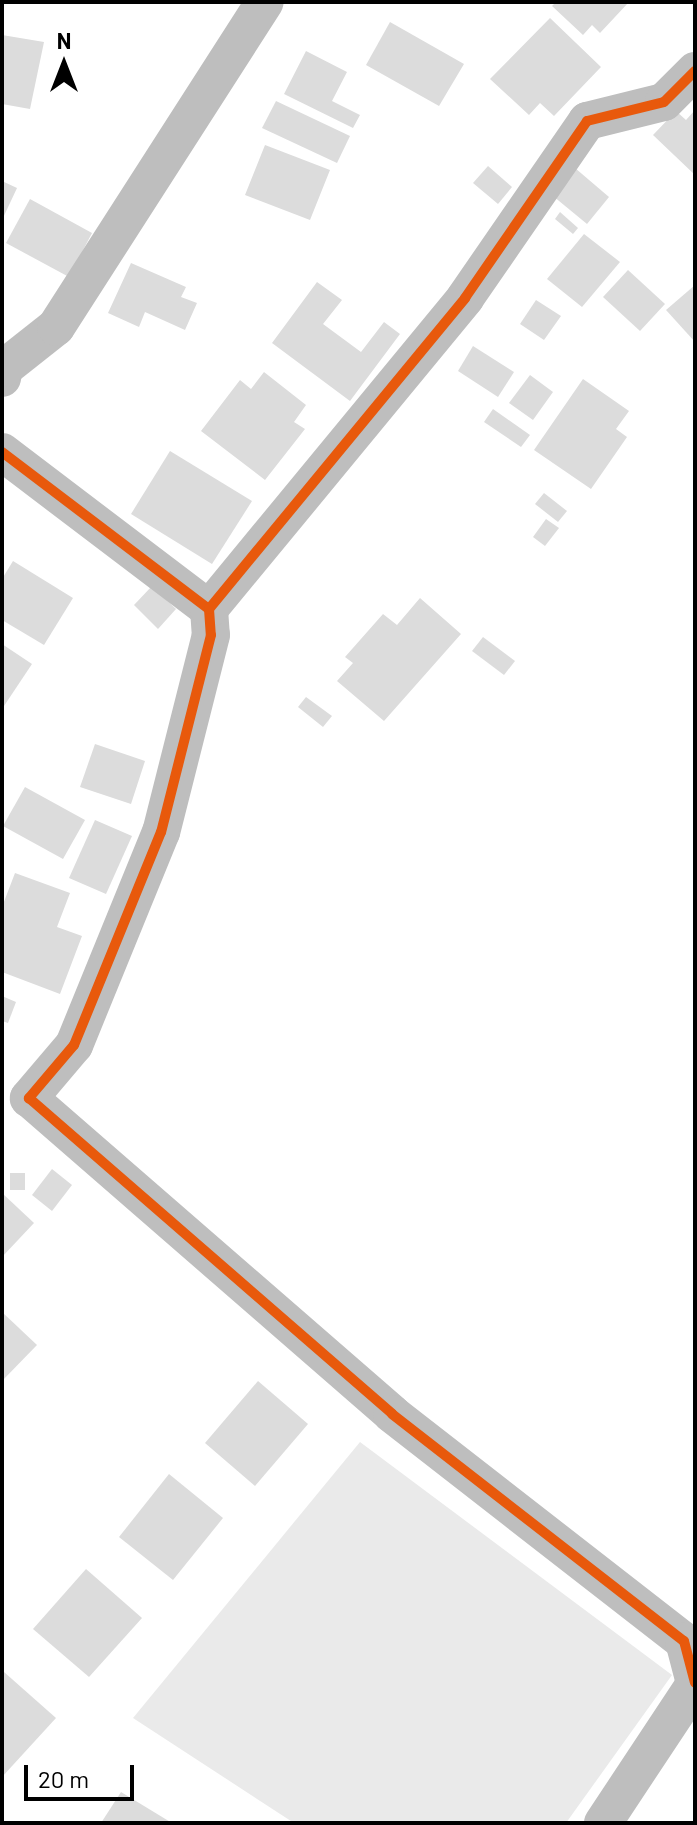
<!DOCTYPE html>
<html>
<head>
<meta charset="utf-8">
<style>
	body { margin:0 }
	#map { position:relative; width:697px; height:1825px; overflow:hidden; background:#fff; font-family:Barlow,sans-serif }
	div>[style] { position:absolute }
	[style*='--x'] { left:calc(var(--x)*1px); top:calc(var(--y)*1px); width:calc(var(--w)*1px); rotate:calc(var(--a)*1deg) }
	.green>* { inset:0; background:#eaeaea }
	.building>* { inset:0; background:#dcdcdc }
	.street>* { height:38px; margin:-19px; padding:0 19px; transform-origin:19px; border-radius:19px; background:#bebebe }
	.cycleway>* { height:10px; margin:-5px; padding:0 5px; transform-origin:5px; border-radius:5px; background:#e8590c }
	span { translate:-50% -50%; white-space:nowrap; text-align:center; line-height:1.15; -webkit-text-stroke:8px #fff; paint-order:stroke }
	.frame { position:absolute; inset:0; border:4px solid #000; pointer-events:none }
	.north { position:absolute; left:24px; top:24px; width:80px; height:80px; -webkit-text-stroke:6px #fff; paint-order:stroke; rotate:0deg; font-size:22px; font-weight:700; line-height:32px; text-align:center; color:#000 }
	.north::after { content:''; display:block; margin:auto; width:28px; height:36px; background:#000; clip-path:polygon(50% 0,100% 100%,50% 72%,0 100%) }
	.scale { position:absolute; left:24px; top:1765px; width:110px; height:36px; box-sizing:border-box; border:4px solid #000; border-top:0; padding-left:10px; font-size:24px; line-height:28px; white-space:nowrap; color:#000; -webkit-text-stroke:6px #fff; paint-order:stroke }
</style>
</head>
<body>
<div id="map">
	<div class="green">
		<i style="clip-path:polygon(360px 1442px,672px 1675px,566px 1823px,294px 1823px,133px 1718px)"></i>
	</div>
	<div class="building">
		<i style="clip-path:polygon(556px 2px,629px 2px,600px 33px,592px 25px,583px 35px,552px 6px)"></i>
		<i style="clip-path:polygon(550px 18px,601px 67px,554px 116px,540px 103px,529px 115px,490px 79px)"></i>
		<i style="clip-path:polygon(390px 22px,464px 64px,439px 106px,366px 65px)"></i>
		<i style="clip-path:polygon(2px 35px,44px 42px,30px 109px,2px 104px)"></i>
		<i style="clip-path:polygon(306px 51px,347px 72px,332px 101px,360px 115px,353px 128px,284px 94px)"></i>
		<i style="clip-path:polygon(276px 101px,350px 136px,337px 163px,262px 128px)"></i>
		<i style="clip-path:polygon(695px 110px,695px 175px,653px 135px,676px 111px,686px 120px)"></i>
		<i style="clip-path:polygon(265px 145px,330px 170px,310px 220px,245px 195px)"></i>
		<i style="clip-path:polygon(488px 166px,512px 187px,498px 204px,473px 183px)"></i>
		<i style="clip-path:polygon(575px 168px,609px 197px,587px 224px,553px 196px)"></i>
		<i style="clip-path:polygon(2px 181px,17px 188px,2px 220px)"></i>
		<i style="clip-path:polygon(30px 199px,92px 233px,69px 277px,6px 243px)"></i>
		<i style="clip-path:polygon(560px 212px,578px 228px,573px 234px,555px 219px)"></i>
		<i style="clip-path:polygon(584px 234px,620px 262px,582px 307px,547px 279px)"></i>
		<i style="clip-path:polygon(131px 263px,186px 287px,181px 297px,197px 303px,185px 330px,145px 312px,139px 327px,108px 313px)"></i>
		<i style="clip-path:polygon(628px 270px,665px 304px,640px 331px,603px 297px)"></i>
		<i style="clip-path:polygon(317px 282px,342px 300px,323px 324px,361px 352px,384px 322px,400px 334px,350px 401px,272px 343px)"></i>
		<i style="clip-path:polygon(695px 285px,695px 342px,666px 310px)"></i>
		<i style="clip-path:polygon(536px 300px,561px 316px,544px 340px,520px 324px)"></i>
		<i style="clip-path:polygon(473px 346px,514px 372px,498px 397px,458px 371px)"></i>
		<i style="clip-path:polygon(264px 372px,306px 405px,294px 422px,305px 429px,265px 480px,201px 431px,240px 380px,251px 389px)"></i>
		<i style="clip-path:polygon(530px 375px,553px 392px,533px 420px,509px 403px)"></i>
		<i style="clip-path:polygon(583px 379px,629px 411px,616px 429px,627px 437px,591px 489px,534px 450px)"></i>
		<i style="clip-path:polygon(493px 409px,530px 435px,521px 447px,484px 422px)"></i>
		<i style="clip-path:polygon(170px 451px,252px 501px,212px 564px,131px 514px)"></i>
		<i style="clip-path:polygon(544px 493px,567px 511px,558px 522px,535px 504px)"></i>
		<i style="clip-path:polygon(546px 519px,559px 528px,545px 546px,533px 537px)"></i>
		<i style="clip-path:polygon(13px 561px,73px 598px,44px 645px,2px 620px,2px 579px)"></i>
		<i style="clip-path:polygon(152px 586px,176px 609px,158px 629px,134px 605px)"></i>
		<i style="clip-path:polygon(420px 598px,461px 634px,384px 721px,337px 681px,353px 663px,345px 657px,383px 614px,397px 625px)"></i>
		<i style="clip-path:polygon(483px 637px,515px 661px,504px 675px,472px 651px)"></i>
		<i style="clip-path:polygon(2px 644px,32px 664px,2px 709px)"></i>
		<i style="clip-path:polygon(306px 697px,332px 716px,323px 727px,298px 707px)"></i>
		<i style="clip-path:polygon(95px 744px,145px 761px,131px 804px,80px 787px)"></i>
		<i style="clip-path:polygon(25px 787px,85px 820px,63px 859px,3px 826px)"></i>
		<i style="clip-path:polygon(95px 820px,132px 836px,106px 894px,69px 878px)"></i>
		<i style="clip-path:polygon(15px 873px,70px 893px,57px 927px,82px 936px,60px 994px,2px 972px,2px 907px)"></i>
		<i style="clip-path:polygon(2px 996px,16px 1002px,8px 1023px,2px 1021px)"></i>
		<i style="clip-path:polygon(52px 1169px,72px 1185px,52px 1211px,32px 1195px)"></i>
		<i style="clip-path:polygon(10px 1173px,25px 1173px,25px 1190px,10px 1190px)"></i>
		<i style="clip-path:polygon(2px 1193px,34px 1223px,2px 1257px)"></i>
		<i style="clip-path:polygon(2px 1312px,37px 1345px,2px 1381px)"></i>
		<i style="clip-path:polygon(258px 1381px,308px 1424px,255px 1486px,205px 1443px)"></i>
		<i style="clip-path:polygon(169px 1474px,223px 1518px,173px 1580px,119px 1537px)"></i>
		<i style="clip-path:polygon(86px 1569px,142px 1618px,89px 1677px,33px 1629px)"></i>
		<i style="clip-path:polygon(4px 1672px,56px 1718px,2px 1777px,2px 1674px)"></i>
		<i style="clip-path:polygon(121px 1792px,172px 1823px,101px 1823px)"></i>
	</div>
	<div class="street">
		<i style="--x:2;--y:378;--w:10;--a:-79"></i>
		<i style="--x:4;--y:368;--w:66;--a:-38.3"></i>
		<i style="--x:56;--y:327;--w:386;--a:-57.3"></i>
		<i style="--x:2;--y:452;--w:260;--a:37.2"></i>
		<i style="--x:209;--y:609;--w:26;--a:86"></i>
		<i style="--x:211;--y:635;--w:203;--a:104.2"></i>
		<i style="--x:161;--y:832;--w:230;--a:112.2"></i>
		<i style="--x:74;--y:1045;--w:70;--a:130.3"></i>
		<i style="--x:29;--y:1098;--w:481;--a:41"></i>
		<i style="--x:392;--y:1414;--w:370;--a:37.9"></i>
		<i style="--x:684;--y:1641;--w:43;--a:75.3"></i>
		<i style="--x:209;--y:609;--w:403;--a:-50.5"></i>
		<i style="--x:465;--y:298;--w:215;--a:-55.4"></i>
		<i style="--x:587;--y:121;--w:79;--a:-13.9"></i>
		<i style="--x:664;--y:102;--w:44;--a:-45"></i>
		<i style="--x:603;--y:1823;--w:167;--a:-56.5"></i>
	</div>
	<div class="cycleway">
		<i style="--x:2;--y:452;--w:260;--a:37.2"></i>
		<i style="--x:209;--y:609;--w:26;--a:86"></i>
		<i style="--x:211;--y:635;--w:203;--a:104.2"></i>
		<i style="--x:161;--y:832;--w:230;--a:112.2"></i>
		<i style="--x:74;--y:1045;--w:70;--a:130.3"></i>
		<i style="--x:29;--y:1098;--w:481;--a:41"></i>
		<i style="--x:392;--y:1414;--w:370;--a:37.9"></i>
		<i style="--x:684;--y:1641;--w:43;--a:75.3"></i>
		<i style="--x:209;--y:609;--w:403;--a:-50.5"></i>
		<i style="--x:465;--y:298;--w:215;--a:-55.4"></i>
		<i style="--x:587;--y:121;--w:79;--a:-13.9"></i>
		<i style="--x:664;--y:102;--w:44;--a:-45"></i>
	</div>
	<div class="frame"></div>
	<div class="north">N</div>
	<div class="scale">20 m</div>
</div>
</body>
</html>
